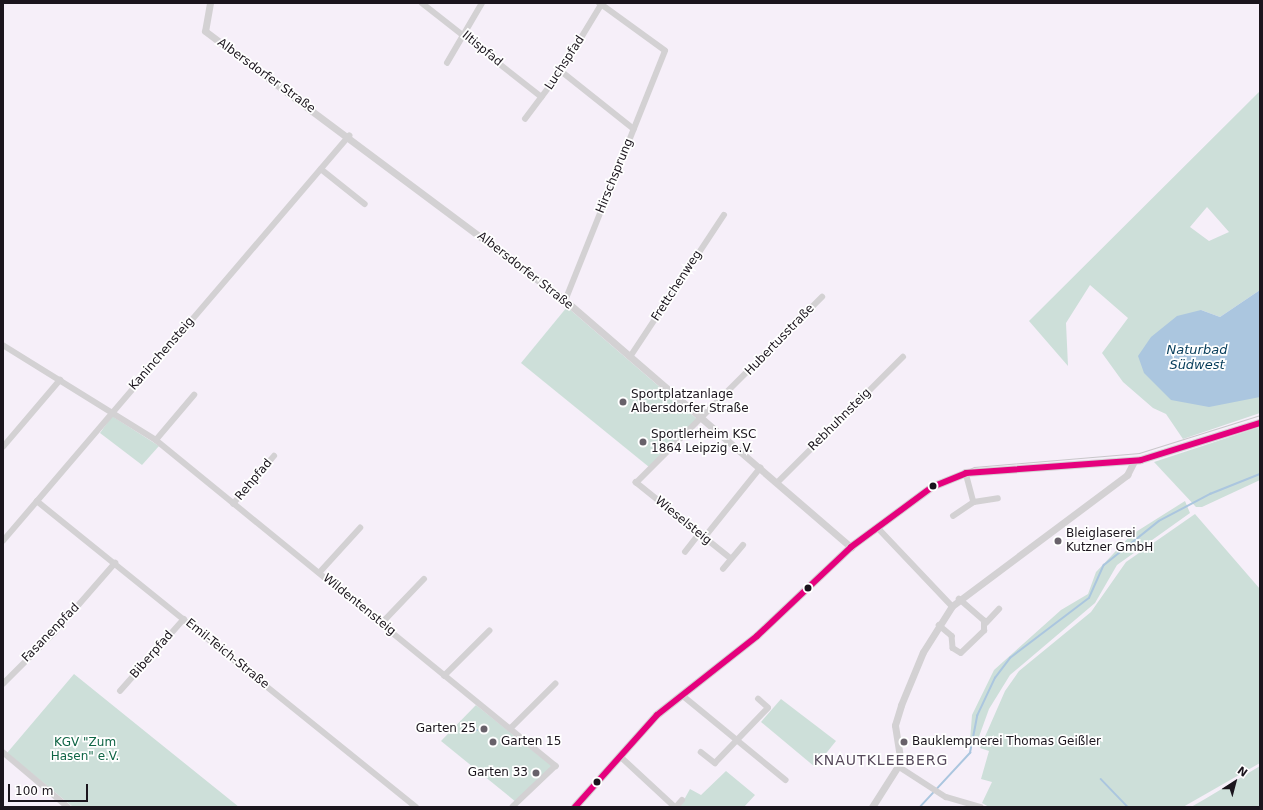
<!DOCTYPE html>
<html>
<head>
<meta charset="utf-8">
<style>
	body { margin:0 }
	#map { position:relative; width:1263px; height:810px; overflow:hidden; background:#f6eff9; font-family:"DejaVu Sans",sans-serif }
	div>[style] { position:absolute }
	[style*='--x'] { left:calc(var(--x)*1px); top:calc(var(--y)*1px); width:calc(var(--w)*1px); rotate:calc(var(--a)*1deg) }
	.green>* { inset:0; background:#cddfd9 }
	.water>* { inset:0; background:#abc6df }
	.stream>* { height:1.5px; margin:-0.75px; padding:0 0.75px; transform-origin:0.75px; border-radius:0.75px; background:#abc6df }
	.minor>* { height:5.5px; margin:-2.75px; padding:0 2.75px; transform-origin:2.75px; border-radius:2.75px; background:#d3d1d3 }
	.tertiary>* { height:7px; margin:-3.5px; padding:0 3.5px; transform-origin:3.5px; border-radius:3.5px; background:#d3d1d3 }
	.secondary>* { height:8px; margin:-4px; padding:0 4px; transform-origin:4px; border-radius:4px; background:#d3d1d3 }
	.tram>* { height:1px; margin:-0.5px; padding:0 0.5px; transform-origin:0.5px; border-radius:0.5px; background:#c9c7ca }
	.bus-1>* { height:6px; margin:-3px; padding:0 3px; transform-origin:3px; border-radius:3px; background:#e5007d }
	.dots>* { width:11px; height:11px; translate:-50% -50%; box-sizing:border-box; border:2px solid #fff; border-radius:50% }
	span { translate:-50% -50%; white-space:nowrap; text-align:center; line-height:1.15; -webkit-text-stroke:3.5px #fff; paint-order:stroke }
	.street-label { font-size:12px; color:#1b151d }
	.poi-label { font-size:12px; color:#1b151d }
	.left { translate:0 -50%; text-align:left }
	.right { translate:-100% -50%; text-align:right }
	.park-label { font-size:12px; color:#0f6545 }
	.water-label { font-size:13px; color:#043b59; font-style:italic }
	.quarter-label { font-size:14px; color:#574a5c; letter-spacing:1px }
	.frame { position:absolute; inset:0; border:4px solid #1b151d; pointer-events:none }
	.north { position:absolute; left:1215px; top:762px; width:40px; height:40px; -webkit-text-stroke:3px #fff; paint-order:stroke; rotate:36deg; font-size:11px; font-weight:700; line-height:16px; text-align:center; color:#1b151d }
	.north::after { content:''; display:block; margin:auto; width:14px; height:18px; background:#1b151d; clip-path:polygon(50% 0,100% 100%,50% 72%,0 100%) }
	.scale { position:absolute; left:8px; top:784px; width:80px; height:18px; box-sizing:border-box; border:2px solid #1b151d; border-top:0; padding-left:5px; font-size:12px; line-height:14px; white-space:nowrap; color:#1b151d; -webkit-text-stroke:3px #fff; paint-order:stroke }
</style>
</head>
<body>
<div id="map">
	<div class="green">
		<i style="clip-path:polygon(evenodd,1260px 91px,1260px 290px,1220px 317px,1201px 310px,1260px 397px,1260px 413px,1183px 439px,1166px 414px,1153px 408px,1123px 382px,1102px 353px,1128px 318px,1090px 285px,1066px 323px,1068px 366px,1029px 321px,1260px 91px,1207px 207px,1229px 232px,1209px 241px,1190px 227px,1207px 207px)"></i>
		<i style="clip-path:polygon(567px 307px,698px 420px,649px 467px,521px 363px)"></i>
		<i style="clip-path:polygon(112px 416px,159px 446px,142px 465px,100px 433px)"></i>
		<i style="clip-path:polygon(1260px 427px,1260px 480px,1202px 507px,1196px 507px,1154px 462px)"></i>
		<i style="clip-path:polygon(1185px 501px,1190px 513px,1117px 565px,1095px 603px,1010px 675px,989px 709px,976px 745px,970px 741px,972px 715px,994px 670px,1061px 610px,1088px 594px,1096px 572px,1131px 535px)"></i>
		<i style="clip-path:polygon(1195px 514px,1260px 589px,1260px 763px,1183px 807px,989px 807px,982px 803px,992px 782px,981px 779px,989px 751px,980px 748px,1005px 691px,1019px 671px,1091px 612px,1126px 562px)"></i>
		<i style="clip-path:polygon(74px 674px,152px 737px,239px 807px,73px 807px,7px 753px)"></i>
		<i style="clip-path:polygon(781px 699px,836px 741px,815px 767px,761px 722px)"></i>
		<i style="clip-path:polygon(476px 705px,552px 766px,516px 802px,441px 741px)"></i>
		<i style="clip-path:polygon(1260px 766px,1260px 807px,1191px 807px,1205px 799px)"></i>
		<i style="clip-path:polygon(726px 771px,755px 795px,744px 807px,680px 807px,690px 789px,701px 795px)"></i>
	</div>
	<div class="water">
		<i style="clip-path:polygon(1260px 290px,1260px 397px,1209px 407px,1171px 400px,1144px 373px,1138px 356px,1151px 337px,1177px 316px,1201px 310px,1220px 317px)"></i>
	</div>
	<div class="stream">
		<i style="--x:476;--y:730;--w:1;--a:0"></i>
		<i style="--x:1101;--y:779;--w:39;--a:46"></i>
		<i style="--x:920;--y:807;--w:74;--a:-47.2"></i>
		<i style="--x:970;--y:753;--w:38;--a:-79"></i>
		<i style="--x:977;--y:716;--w:42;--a:-64.7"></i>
		<i style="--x:995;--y:678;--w:25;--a:-53"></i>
		<i style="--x:1010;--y:658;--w:99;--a:-37.2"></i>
		<i style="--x:1089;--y:598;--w:36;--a:-66"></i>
		<i style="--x:1104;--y:565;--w:70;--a:-38.7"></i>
		<i style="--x:1159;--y:521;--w:58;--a:-27.9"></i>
		<i style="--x:1210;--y:494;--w:54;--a:-21.8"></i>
	</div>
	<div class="minor">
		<i style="--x:422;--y:3;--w:152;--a:38.1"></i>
		<i style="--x:447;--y:63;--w:69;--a:-59.7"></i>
		<i style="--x:561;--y:71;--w:93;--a:38.5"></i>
		<i style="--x:525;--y:119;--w:60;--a:-53.1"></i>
		<i style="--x:561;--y:71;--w:77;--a:-58.8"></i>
		<i style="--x:321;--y:169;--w:56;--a:38.5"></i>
		<i style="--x:565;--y:301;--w:269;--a:-68.2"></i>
		<i style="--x:665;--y:51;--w:82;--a:-144"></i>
		<i style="--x:3;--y:345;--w:180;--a:31.8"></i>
		<i style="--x:156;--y:440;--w:516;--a:39.18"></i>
		<i style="--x:556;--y:766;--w:59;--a:136.4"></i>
		<i style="--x:630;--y:357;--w:170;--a:-56.5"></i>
		<i style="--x:156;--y:440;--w:59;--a:-49.8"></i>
		<i style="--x:3;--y:447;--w:88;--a:-49.6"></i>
		<i style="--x:966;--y:473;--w:30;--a:75"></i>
		<i style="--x:777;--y:483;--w:178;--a:-45"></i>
		<i style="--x:37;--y:501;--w:487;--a:38.9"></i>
		<i style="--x:233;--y:504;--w:63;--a:-49.5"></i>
		<i style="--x:953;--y:516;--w:25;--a:-34"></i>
		<i style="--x:974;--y:502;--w:24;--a:-9"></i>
		<i style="--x:878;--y:528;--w:108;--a:46.5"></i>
		<i style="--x:704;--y:538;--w:90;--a:-51.3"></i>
		<i style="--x:3;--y:541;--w:533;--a:-49.49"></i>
		<i style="--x:685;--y:552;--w:23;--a:-52"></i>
		<i style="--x:731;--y:559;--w:122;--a:-141.3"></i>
		<i style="--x:636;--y:483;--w:263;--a:-45"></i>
		<i style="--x:723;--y:569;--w:31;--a:-50"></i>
		<i style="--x:319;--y:573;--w:61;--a:-47.7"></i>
		<i style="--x:986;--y:623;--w:19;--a:-47"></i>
		<i style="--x:381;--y:624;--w:62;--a:-46.3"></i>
		<i style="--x:939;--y:625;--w:17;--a:40"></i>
		<i style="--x:952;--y:636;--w:12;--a:85"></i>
		<i style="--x:953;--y:648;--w:9;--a:32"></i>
		<i style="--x:961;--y:653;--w:32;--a:-44"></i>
		<i style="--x:984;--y:631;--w:10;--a:-90"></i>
		<i style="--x:984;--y:621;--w:33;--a:-139"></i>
		<i style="--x:444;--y:676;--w:64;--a:-45"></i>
		<i style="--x:3;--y:684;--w:72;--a:-45"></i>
		<i style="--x:54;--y:633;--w:93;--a:-48.9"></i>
		<i style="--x:120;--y:691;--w:96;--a:-48.4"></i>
		<i style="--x:682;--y:695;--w:134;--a:39.3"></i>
		<i style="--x:510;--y:729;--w:64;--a:-45"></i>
		<i style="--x:3;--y:752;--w:85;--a:40.2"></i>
		<i style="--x:701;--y:752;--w:18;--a:38"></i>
		<i style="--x:715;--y:763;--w:76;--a:-46.1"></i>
		<i style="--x:768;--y:708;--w:13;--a:-138"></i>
		<i style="--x:620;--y:756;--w:75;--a:42.8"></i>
		<i style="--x:898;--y:766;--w:57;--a:32.9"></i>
		<i style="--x:946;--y:797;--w:36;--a:16"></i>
		<i style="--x:676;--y:807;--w:9;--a:-49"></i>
	</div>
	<div class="tertiary">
		<i style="--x:210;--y:3;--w:28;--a:100"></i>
		<i style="--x:205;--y:31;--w:454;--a:36.8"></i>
		<i style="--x:568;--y:303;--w:374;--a:40.8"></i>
		<i style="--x:872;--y:807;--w:49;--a:-57.6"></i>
		<i style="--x:898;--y:766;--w:9;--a:-77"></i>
		<i style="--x:900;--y:757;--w:32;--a:-99"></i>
		<i style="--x:895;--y:725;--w:21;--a:-73"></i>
		<i style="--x:901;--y:705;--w:57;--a:-67.5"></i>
		<i style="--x:923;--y:652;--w:54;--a:-57.8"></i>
		<i style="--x:952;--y:606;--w:219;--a:-36.8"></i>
		<i style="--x:1127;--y:475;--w:16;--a:-63"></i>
	</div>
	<div class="secondary">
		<i style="--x:575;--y:807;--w:123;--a:-48.3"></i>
		<i style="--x:657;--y:715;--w:127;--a:-38.3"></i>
		<i style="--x:757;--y:636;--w:129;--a:-43.4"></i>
		<i style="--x:851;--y:547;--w:101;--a:-36.5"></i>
		<i style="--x:932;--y:487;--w:37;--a:-22"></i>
		<i style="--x:966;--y:473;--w:175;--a:-4.2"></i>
		<i style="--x:1141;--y:460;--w:125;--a:-17.3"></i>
	</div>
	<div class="tram">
		<i style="--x:947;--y:480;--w:30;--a:-26"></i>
		<i style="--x:974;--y:467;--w:166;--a:-4.8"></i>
		<i style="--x:1139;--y:453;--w:127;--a:-17.4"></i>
	</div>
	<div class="bus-1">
		<i style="--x:575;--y:807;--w:123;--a:-48.3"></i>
		<i style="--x:657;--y:715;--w:127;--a:-38.3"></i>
		<i style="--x:757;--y:636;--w:129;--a:-43.4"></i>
		<i style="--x:851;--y:547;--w:101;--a:-36.5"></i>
		<i style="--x:932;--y:487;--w:37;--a:-22"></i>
		<i style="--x:966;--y:473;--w:175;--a:-4.2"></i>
		<i style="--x:1141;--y:460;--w:125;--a:-17.3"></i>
	</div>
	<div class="dots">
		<i style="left:623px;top:402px;background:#68616a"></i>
		<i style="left:643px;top:442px;background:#68616a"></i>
		<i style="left:933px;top:486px;background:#1b151d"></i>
		<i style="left:1058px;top:541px;background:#68616a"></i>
		<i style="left:808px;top:588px;background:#1b151d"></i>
		<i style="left:484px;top:729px;background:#68616a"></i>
		<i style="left:493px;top:742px;background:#68616a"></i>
		<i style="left:904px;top:742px;background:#68616a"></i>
		<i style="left:536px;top:773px;background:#68616a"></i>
		<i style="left:597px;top:782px;background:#1b151d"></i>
	</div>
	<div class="street-label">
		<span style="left:482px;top:49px;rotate:39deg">Iltispfad</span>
		<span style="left:565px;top:63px;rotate:-57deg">Luchspfad</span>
		<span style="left:266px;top:76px;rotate:36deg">Albersdorfer Straße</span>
		<span style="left:615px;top:176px;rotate:-68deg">Hirschsprung</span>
		<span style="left:525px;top:271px;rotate:38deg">Albersdorfer Straße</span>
		<span style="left:677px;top:286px;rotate:-57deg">Frettchenweg</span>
		<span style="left:780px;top:340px;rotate:-46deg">Hubertusstraße</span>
		<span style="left:162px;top:354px;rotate:-49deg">Kaninchensteig</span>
		<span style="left:840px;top:420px;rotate:-45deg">Rebhuhnsteig</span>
		<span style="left:254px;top:480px;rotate:-50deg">Rehpfad</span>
		<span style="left:683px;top:521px;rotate:39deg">Wieselsteig</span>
		<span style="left:359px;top:605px;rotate:39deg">Wildentensteig</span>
		<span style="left:51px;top:633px;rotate:-46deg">Fasanenpfad</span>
		<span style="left:227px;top:654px;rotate:39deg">Emil-Teich-Straße</span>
		<span style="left:152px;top:655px;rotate:-49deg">Biberpfad</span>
	</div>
	<div class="poi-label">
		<span class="left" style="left:631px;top:402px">Sportplatzanlage<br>Albersdorfer Straße</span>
		<span class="left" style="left:651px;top:442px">Sportlerheim KSC<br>1864 Leipzig e.V.</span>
		<span class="left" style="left:1066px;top:541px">Bleiglaserei<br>Kutzner GmbH</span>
		<span class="right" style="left:476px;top:729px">Garten 25</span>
		<span class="left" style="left:501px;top:742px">Garten 15</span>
		<span class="left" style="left:912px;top:742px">Bauklempnerei Thomas Geißler</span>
		<span class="right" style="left:528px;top:773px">Garten 33</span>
	</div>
	<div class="park-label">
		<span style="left:85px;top:750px">KGV "Zum<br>Hasen" e.V.</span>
	</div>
	<div class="water-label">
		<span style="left:1197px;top:358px">Naturbad<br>Südwest</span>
	</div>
	<div class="quarter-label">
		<span style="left:881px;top:760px">KNAUTKLEEBERG</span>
	</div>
	<div class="frame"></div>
	<div class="north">N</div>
	<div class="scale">100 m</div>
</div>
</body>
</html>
